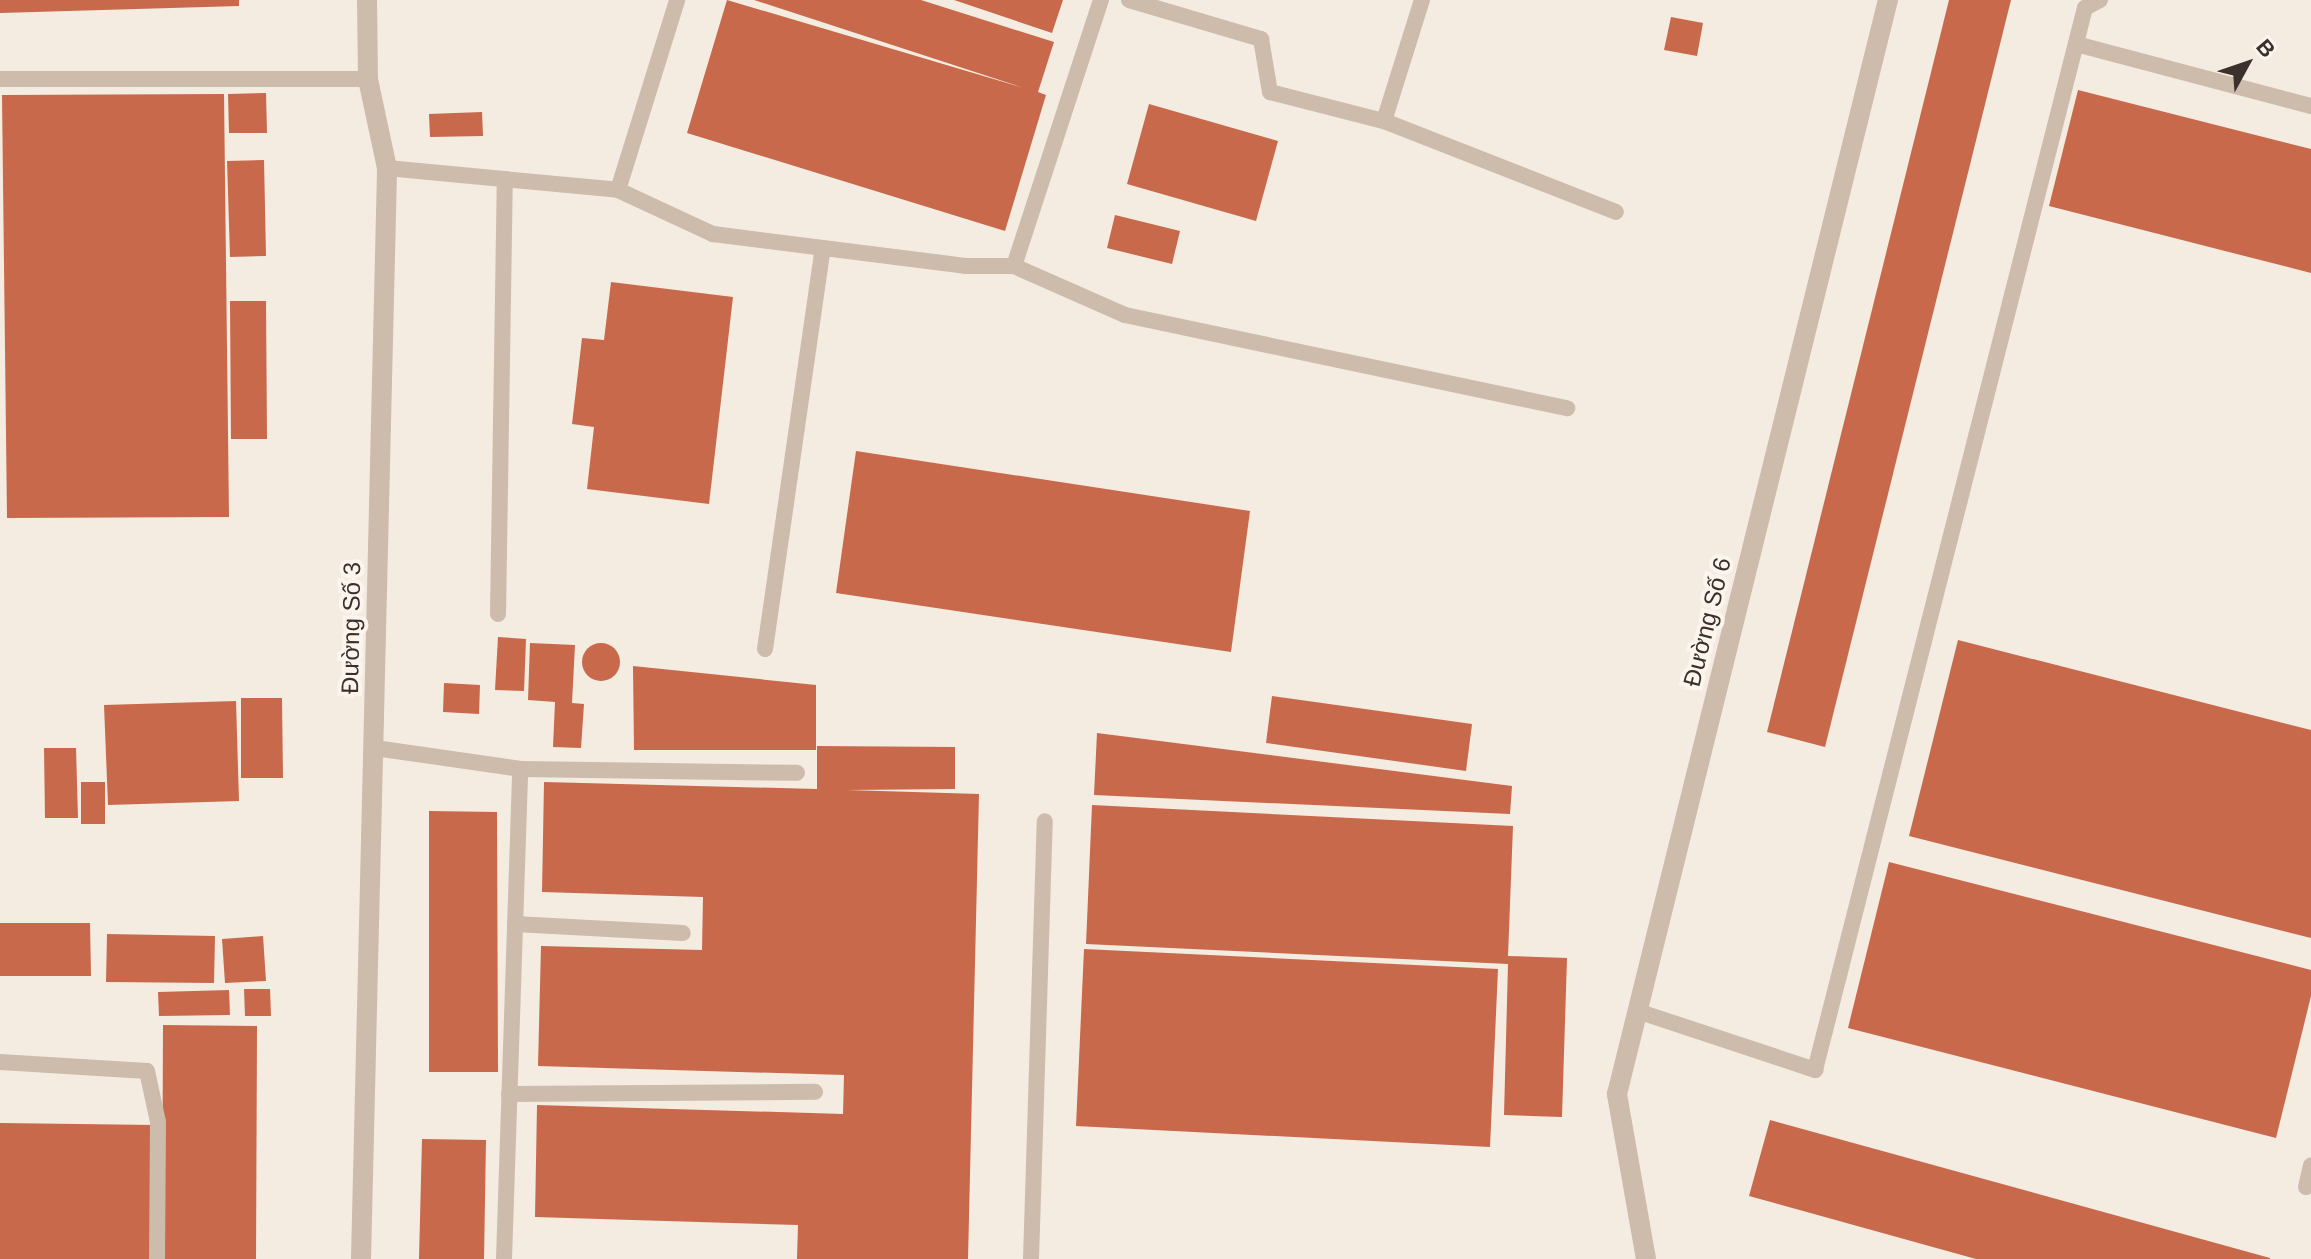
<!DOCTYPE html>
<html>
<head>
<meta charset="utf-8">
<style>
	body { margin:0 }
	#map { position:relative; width:2311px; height:1259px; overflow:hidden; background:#f4ebe1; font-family:Helvetica,sans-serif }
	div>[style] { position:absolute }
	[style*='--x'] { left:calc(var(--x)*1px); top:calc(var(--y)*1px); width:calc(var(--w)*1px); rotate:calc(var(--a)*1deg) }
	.building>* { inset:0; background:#c8694b }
	.round { border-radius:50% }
	.service>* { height:16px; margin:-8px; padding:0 8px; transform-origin:8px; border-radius:8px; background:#cdbbac }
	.minor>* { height:20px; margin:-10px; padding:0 10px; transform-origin:10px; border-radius:10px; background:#cdbbac }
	span { translate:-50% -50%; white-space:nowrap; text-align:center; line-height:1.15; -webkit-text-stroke:8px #fbf5ee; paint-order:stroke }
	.street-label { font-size:24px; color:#3b302b }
	.north { position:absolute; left:2207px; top:24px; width:80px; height:80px; -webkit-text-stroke:6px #fbf5ee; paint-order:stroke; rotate:50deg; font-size:22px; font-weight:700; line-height:32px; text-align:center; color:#3b302b }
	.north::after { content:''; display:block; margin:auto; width:28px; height:36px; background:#3b302b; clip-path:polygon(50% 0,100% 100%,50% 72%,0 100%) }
</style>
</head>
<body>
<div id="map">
	<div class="building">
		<i style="clip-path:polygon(0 0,239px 0,239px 6px,0 13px)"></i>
		<i style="clip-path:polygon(727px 0,1024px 88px,754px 0,921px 0,1054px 42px,1038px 92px,1046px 95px,1005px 231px,687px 133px)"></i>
		<i style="clip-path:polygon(954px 0,1063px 0,1052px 33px)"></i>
		<i style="clip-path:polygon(1949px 0,2011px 0,1825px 747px,1767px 732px)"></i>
		<i style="clip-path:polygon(1671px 17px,1703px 23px,1697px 56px,1664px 50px)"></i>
		<i style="clip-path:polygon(2078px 90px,2311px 149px,2311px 273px,2049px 206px)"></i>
		<i style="clip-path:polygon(266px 93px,267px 133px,229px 133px,228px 94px)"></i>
		<i style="clip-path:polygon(224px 94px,229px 517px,7px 518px,2px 95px)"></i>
		<i style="clip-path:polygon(1149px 104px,1278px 141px,1256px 221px,1127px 184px)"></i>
		<i style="clip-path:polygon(482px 112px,483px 136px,430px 137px,429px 114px)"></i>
		<i style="clip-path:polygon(264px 160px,266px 256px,230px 257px,227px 161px)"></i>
		<i style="clip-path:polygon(1115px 215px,1180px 231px,1172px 264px,1107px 248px)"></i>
		<i style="clip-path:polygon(611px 282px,733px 297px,709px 504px,587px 489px,594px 427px,572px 424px,582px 338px,604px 340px)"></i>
		<i style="clip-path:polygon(230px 301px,266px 301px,267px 439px,231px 439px)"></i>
		<i style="clip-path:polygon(856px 451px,1250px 511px,1231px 652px,836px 593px)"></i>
		<i style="clip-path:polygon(498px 637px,526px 639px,524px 691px,495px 690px)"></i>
		<i style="clip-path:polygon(1958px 640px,2311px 730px,2311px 938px,1909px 836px)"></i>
		<i style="clip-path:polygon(530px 643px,575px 645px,572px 703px,584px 704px,581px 748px,553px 747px,555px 702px,528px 700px)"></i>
		<i class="round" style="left:582px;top:643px;width:38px;height:38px"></i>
		<i style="clip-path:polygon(633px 666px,816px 685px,816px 750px,634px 750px)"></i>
		<i style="clip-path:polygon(444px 683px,480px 685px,479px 714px,443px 712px)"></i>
		<i style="clip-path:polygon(1272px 696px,1472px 724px,1466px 771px,1266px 743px)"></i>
		<i style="clip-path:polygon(241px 698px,282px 698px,283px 778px,241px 778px)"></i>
		<i style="clip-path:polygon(236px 701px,239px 801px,108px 805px,104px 705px)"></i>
		<i style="clip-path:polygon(1097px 733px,1512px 786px,1510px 814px,1094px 795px)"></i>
		<i style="clip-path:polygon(817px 746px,955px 747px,955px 789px,847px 790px,979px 794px,968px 1259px,797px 1259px,798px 1225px,535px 1217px,537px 1105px,843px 1114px,844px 1075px,538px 1066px,541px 946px,702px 950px,703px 897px,542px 892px,544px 782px,817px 789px)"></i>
		<i style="clip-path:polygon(44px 748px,76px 748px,78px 818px,45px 818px)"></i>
		<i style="clip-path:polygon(81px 782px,105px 782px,105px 824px,81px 824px)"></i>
		<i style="clip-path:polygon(1092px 805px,1513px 826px,1508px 956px,1567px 958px,1562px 1117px,1504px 1115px,1508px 964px,1086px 944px)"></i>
		<i style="clip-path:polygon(429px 811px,497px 812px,498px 1072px,429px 1072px)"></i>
		<i style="clip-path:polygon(1889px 862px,2311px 970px,2311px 996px,2276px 1138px,1848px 1028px)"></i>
		<i style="clip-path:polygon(0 923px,90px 923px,91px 976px,0 976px)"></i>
		<i style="clip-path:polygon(107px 934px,215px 936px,214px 983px,106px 982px)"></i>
		<i style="clip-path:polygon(263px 936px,266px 981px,225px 983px,222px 939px)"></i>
		<i style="clip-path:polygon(1084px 949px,1498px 969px,1490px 1147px,1076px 1126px)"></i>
		<i style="clip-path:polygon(244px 989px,270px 989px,271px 1016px,245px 1016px)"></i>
		<i style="clip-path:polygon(229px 990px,230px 1015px,159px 1016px,158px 992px)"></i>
		<i style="clip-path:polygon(163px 1025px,257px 1026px,256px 1259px,162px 1259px)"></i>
		<i style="clip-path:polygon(1770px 1120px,2270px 1258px,2270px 1259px,1976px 1259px,1749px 1196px)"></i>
		<i style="clip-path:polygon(0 1123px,155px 1125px,154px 1259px,0 1259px)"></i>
		<i style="clip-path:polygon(422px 1139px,486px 1140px,484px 1259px,419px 1259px)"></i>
	</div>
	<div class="service">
		<i style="--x:1129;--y:0;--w:138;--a:16.5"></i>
		<i style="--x:1261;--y:39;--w:54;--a:80.4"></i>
		<i style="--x:1270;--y:92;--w:118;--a:14.3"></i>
		<i style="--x:1384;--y:121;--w:249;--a:21.4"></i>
		<i style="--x:2076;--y:44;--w:243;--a:14.8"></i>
		<i style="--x:0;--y:79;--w:368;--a:0"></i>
		<i style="--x:1384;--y:121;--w:127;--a:-72.6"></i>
		<i style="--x:387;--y:168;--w:232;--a:5.4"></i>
		<i style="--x:618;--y:190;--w:105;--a:24.9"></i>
		<i style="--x:713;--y:234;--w:256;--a:7.2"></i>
		<i style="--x:967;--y:266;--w:47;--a:0"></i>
		<i style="--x:1014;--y:266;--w:280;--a:-71.9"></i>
		<i style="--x:618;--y:190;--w:199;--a:-72.7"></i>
		<i style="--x:1014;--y:266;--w:121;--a:23.8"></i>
		<i style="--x:1125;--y:315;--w:452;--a:11.9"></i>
		<i style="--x:498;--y:614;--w:435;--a:-89.1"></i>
		<i style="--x:765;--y:649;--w:405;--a:-81.8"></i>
		<i style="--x:375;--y:748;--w:147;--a:8.2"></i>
		<i style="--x:520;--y:769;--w:277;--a:0.8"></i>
		<i style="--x:515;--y:924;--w:168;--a:3.1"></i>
		<i style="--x:1637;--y:1011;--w:188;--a:18.3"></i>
		<i style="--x:1815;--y:1070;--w:1096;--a:-75.74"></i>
		<i style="--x:2085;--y:8;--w:17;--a:-28"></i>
		<i style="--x:0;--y:1062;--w:147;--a:3.5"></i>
		<i style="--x:147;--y:1071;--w:52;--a:77.8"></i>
		<i style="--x:158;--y:1122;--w:137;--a:90.4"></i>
		<i style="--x:509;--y:1094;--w:306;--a:-0.4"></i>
		<i style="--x:2306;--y:1187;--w:22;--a:-77"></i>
		<i style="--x:504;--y:1259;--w:490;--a:-88.1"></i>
		<i style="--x:1031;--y:1259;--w:438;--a:-88.2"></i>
	</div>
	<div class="minor">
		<i style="--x:361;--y:1259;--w:1091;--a:-88.63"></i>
		<i style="--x:387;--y:168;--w:91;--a:-102.1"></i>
		<i style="--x:368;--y:79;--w:79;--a:-90.7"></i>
		<i style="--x:1646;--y:1259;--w:168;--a:-100"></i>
		<i style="--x:1617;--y:1094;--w:1127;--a:-76.09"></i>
	</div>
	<div class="street-label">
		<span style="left:1707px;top:622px;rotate:-76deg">Đường Số 6</span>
		<span style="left:351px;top:628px;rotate:-89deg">Đường Số 3</span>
	</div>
	<div class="north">B</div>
</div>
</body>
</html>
